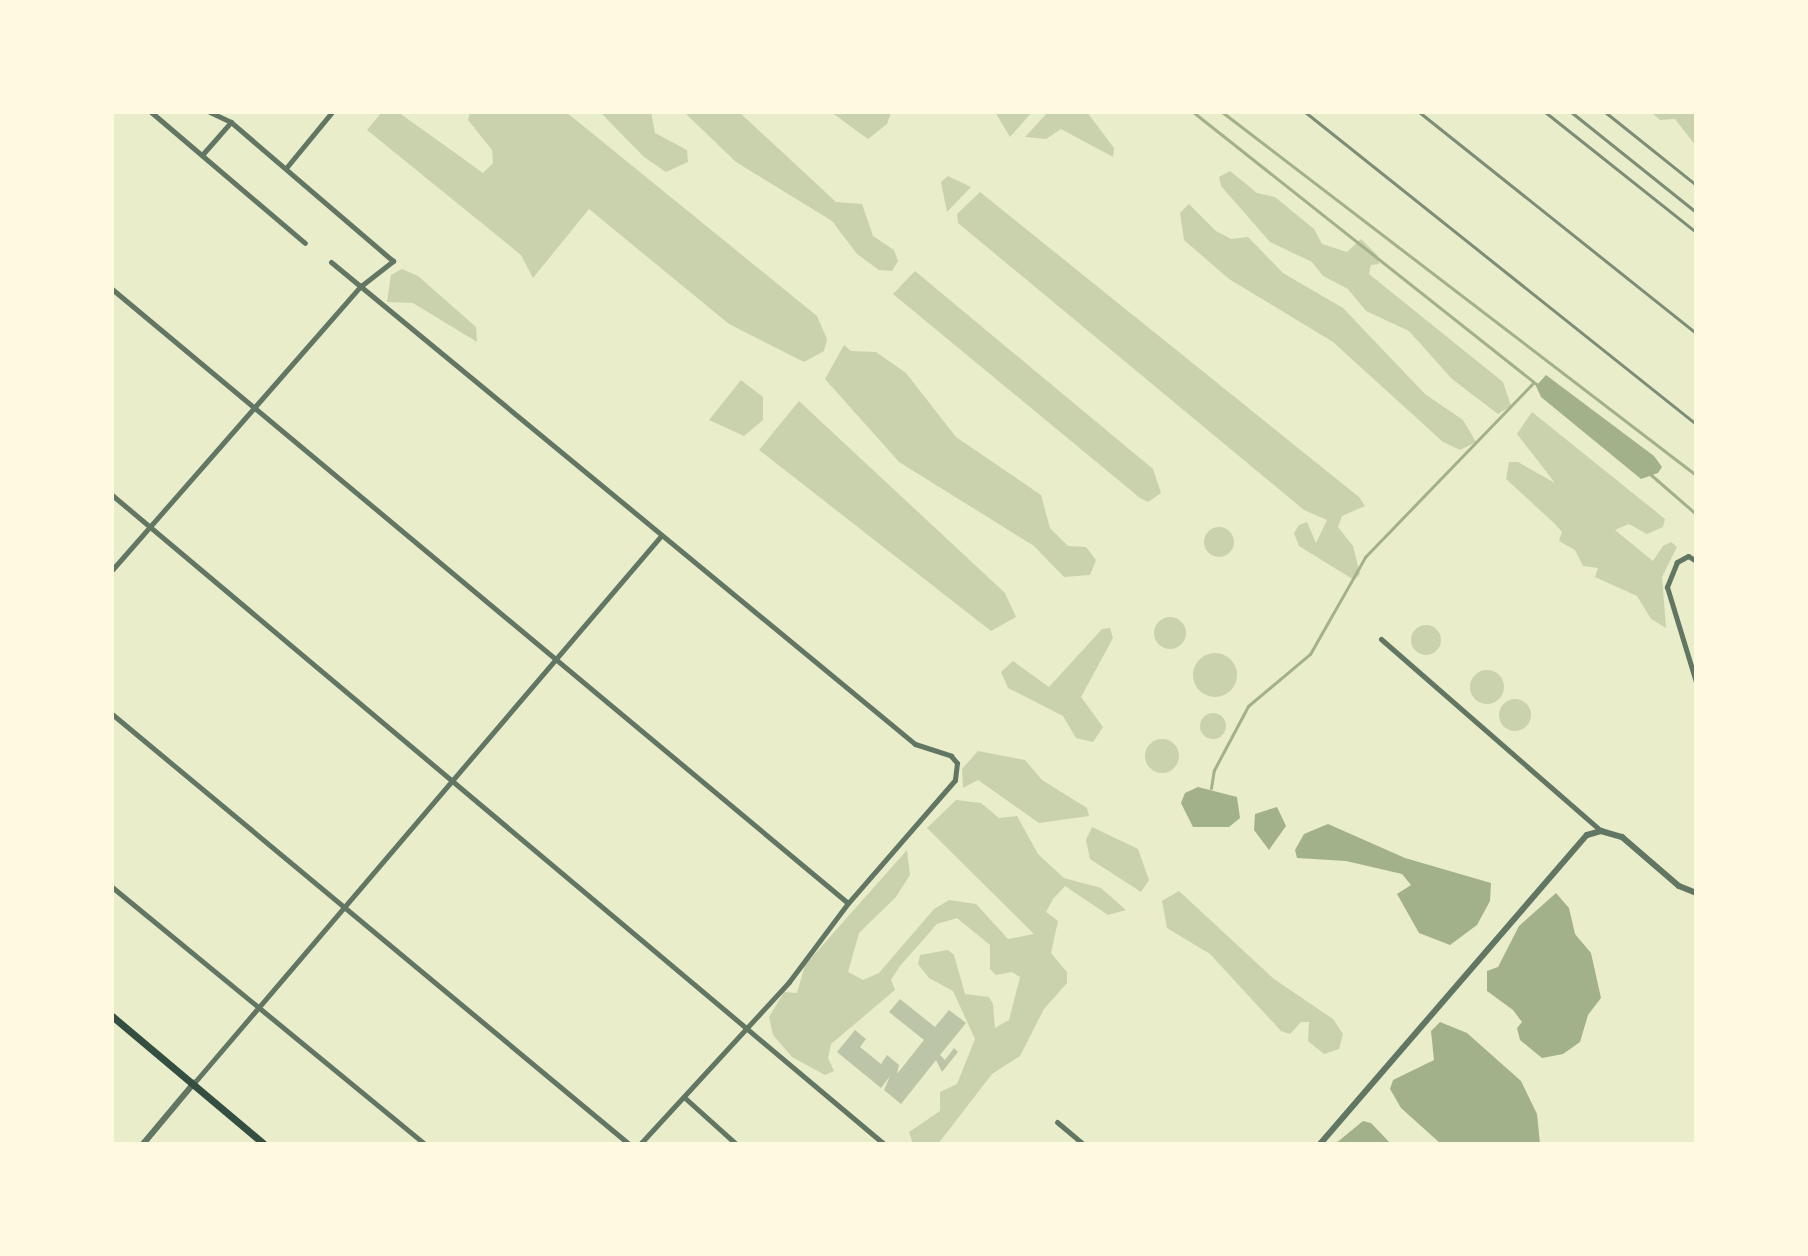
<!DOCTYPE html>
<html>
<head>
<meta charset="utf-8">
<style>
	body { margin:0 }
	#map { position:relative; width:1808px; height:1256px; overflow:hidden; background:#e9edc9; font-family:Helvetica,sans-serif }
	div>[style] { position:absolute }
	[style*='--x'] { left:calc(var(--x)*1px); top:calc(var(--y)*1px); width:calc(var(--w)*1px); rotate:calc(var(--a)*1deg) }
	.green>* { inset:0; background:#cad2ad }
	.round { border-radius:50% }
	.water>* { inset:0; background:#a3b18a }
	.stream>* { height:3px; margin:-1.5px; padding:0 1.5px; transform-origin:1.5px; border-radius:1.5px; background:#a3b18a }
	.building>* { inset:0; background:#bcc5a7 }
	.minor>* { height:5px; margin:-2.5px; padding:0 2.5px; transform-origin:2.5px; border-radius:2.5px; background:#617663 }
	.tertiary>* { height:6px; margin:-3px; padding:0 3px; transform-origin:3px; border-radius:3px; background:#617663 }
	.secondary>* { height:7px; margin:-3.5px; padding:0 3.5px; transform-origin:3.5px; border-radius:3.5px; background:#344e41 }
	.rail>* { height:3px; margin:-1.5px; padding:0 1.5px; transform-origin:1.5px; border-radius:1.5px; background:#7c8e77 }
	span { translate:-50% -50%; white-space:nowrap; text-align:center; line-height:1.15; -webkit-text-stroke:7px #fefae0; paint-order:stroke }
	.frame { position:absolute; inset:0; border:114px solid #fefae0; pointer-events:none }
</style>
</head>
<body>
<div id="map">
	<div class="green">
		<i style="clip-path:polygon(382px 112px,398px 112px,483px 173px,493px 163px,492px 150px,468px 120px,470px 112px,566px 112px,817px 316px,827px 339px,824px 351px,804px 362px,729px 324px,589px 209px,533px 278px,521px 255px,367px 130px)"></i>
		<i style="clip-path:polygon(600px 112px,651px 112px,655px 133px,687px 150px,688px 162px,666px 172px,644px 157px)"></i>
		<i style="clip-path:polygon(684px 112px,739px 112px,836px 202px,862px 204px,873px 236px,894px 250px,898px 261px,892px 271px,879px 270px,857px 254px,832px 221px,736px 162px)"></i>
		<i style="clip-path:polygon(831px 112px,889px 112px,891px 113px,887px 124px,868px 139px)"></i>
		<i style="clip-path:polygon(995px 112px,1032px 112px,1010px 137px)"></i>
		<i style="clip-path:polygon(1048px 112px,1087px 112px,1114px 148px,1113px 157px,1061px 129px,1046px 139px,1025px 137px)"></i>
		<i style="clip-path:polygon(1651px 112px,1696px 112px,1696px 146px,1675px 119px,1660px 120px)"></i>
		<i style="clip-path:polygon(1230px 171px,1257px 193px,1275px 197px,1314px 229px,1322px 244px,1347px 252px,1361px 239px,1378px 256px,1379px 264px,1371px 265px,1369px 274px,1503px 382px,1511px 406px,1498px 414px,1452px 379px,1409px 331px,1366px 311px,1348px 289px,1323px 276px,1312px 262px,1270px 242px,1221px 186px,1219px 177px)"></i>
		<i style="clip-path:polygon(948px 176px,971px 187px,947px 212px,941px 182px)"></i>
		<i style="clip-path:polygon(980px 192px,1359px 497px,1365px 506px,1342px 516px,1338px 527px,1353px 546px,1360px 574px,1354px 580px,1299px 546px,1294px 533px,1299px 525px,1307px 522px,1316px 543px,1327px 520px,1304px 510px,958px 223px,957px 214px)"></i>
		<i style="clip-path:polygon(1189px 204px,1216px 231px,1231px 239px,1248px 237px,1283px 273px,1343px 308px,1425px 394px,1463px 420px,1476px 442px,1460px 450px,1443px 442px,1333px 342px,1229px 279px,1184px 240px,1180px 213px)"></i>
		<i style="clip-path:polygon(402px 269px,418px 276px,476px 327px,477px 342px,413px 303px,387px 302px,391px 275px)"></i>
		<i style="clip-path:polygon(915px 271px,1153px 469px,1161px 493px,1148px 502px,1140px 498px,893px 294px)"></i>
		<i style="clip-path:polygon(844px 345px,851px 351px,876px 352px,906px 373px,956px 437px,1041px 495px,1050px 528px,1068px 546px,1086px 547px,1096px 560px,1090px 575px,1064px 577px,1034px 546px,899px 462px,825px 379px)"></i>
		<i style="clip-path:polygon(741px 380px,763px 397px,763px 420px,744px 436px,709px 420px)"></i>
		<i style="clip-path:polygon(799px 401px,1005px 593px,1016px 617px,991px 631px,759px 450px)"></i>
		<i style="clip-path:polygon(1532px 412px,1665px 519px,1663px 527px,1647px 534px,1629px 524px,1615px 530px,1653px 561px,1663px 546px,1671px 542px,1677px 547px,1662px 577px,1666px 628px,1651px 619px,1637px 596px,1595px 577px,1598px 568px,1583px 566px,1575px 550px,1559px 541px,1562px 532px,1555px 524px,1506px 479px,1509px 462px,1518px 462px,1555px 483px,1517px 434px)"></i>
		<i class="round" style="left:1204px;top:527px;width:30px;height:30px"></i>
		<i class="round" style="left:1154px;top:617px;width:32px;height:32px"></i>
		<i class="round" style="left:1411px;top:625px;width:30px;height:30px"></i>
		<i style="clip-path:polygon(1110px 628px,1113px 638px,1081px 697px,1103px 727px,1093px 742px,1076px 738px,1063px 716px,1008px 688px,1001px 672px,1013px 661px,1049px 687px,1102px 629px)"></i>
		<i class="round" style="left:1193px;top:653px;width:44px;height:44px"></i>
		<i class="round" style="left:1470px;top:670px;width:34px;height:34px"></i>
		<i class="round" style="left:1499px;top:699px;width:32px;height:32px"></i>
		<i class="round" style="left:1200px;top:713px;width:26px;height:26px"></i>
		<i class="round" style="left:1145px;top:739px;width:34px;height:34px"></i>
		<i style="clip-path:polygon(978px 751px,1025px 760px,1042px 780px,1087px 808px,1089px 816px,1039px 823px,978px 780px,963px 788px,962px 769px)"></i>
		<i style="clip-path:polygon(956px 800px,981px 803px,999px 818px,1017px 816px,1038px 854px,1064px 878px,1101px 888px,1126px 910px,1108px 915px,1065px 886px,1053px 899px,1046px 912px,1058px 921px,1051px 953px,1067px 972px,1067px 983px,1044px 1009px,1020px 1056px,992px 1074px,938px 1144px,913px 1144px,909px 1132px,940px 1111px,940px 1092px,957px 1084px,975px 1039px,953px 991px,929px 978px,918px 964px,920px 955px,948px 950px,954px 955px,965px 994px,989px 997px,993px 1004px,995px 1028px,1009px 1020px,1020px 977px,1012px 972px,996px 975px,990px 969px,990px 945px,957px 918px,937px 924px,900px 966px,891px 980px,895px 990px,831px 1044px,828px 1058px,834px 1071px,825px 1075px,792px 1057px,773px 1035px,769px 1017px,784px 992px,797px 993px,805px 965px,907px 850px,910px 875px,896px 897px,859px 933px,848px 972px,863px 980px,879px 973px,934px 909px,949px 900px,976px 904px,1008px 939px,1034px 934px,927px 828px)"></i>
		<i style="clip-path:polygon(1092px 827px,1138px 849px,1149px 880px,1141px 892px,1090px 859px,1086px 840px)"></i>
		<i style="clip-path:polygon(1179px 891px,1274px 979px,1333px 1019px,1343px 1034px,1339px 1049px,1324px 1054px,1308px 1041px,1309px 1022px,1301px 1022px,1290px 1034px,1281px 1031px,1210px 954px,1167px 928px,1162px 901px)"></i>
	</div>
	<div class="water">
		<i style="clip-path:polygon(1546px 375px,1654px 456px,1662px 467px,1658px 473px,1641px 479px,1541px 397px,1536px 386px)"></i>
		<i style="clip-path:polygon(1198px 787px,1237px 797px,1240px 818px,1229px 827px,1193px 827px,1181px 803px,1185px 793px)"></i>
		<i style="clip-path:polygon(1277px 807px,1286px 826px,1269px 850px,1254px 830px,1255px 814px)"></i>
		<i style="clip-path:polygon(1328px 824px,1405px 858px,1491px 883px,1490px 901px,1477px 925px,1450px 945px,1432px 938px,1419px 933px,1397px 894px,1411px 885px,1402px 874px,1346px 861px,1297px 858px,1295px 850px,1304px 834px)"></i>
		<i style="clip-path:polygon(1556px 893px,1569px 908px,1575px 934px,1591px 953px,1601px 998px,1588px 1015px,1580px 1042px,1563px 1054px,1542px 1058px,1520px 1040px,1517px 1028px,1522px 1022px,1513px 1010px,1487px 991px,1487px 971px,1498px 967px,1519px 926px)"></i>
		<i style="clip-path:polygon(1440px 1022px,1467px 1033px,1521px 1081px,1537px 1114px,1540px 1144px,1441px 1144px,1401px 1108px,1390px 1089px,1393px 1080px,1434px 1060px,1431px 1031px)"></i>
		<i style="clip-path:polygon(1363px 1121px,1371px 1123px,1391px 1144px,1335px 1144px)"></i>
	</div>
	<div class="stream">
		<i style="--x:1193;--y:112;--w:441;--a:38.4"></i>
		<i style="--x:1222;--y:112;--w:597;--a:37.45"></i>
		<i style="--x:1650;--y:474;--w:61;--a:41"></i>
		<i style="--x:1211;--y:788;--w:18;--a:-81"></i>
		<i style="--x:1214;--y:770;--w:72;--a:-62"></i>
		<i style="--x:1248;--y:706;--w:81;--a:-40"></i>
		<i style="--x:1310;--y:654;--w:112;--a:-60.4"></i>
		<i style="--x:1365;--y:557;--w:242;--a:-46"></i>
	</div>
	<div class="building">
		<i style="clip-path:polygon(900px 999px,935px 1027px,949px 1010px,966px 1023px,940px 1055px,945px 1060px,954px 1048px,958px 1052px,942px 1072px,936px 1060px,901px 1104px,884px 1090px,890px 1076px,881px 1088px,837px 1052px,855px 1030px,866px 1039px,860px 1047px,881px 1064px,887px 1055px,899px 1065px,897px 1074px,924px 1040px,889px 1012px)"></i>
	</div>
	<div class="minor">
		<i style="--x:151;--y:112;--w:202;--a:40.4"></i>
		<i style="--x:202;--y:155;--w:44;--a:-48.7"></i>
		<i style="--x:286;--y:168;--w:72;--a:-50.6"></i>
		<i style="--x:331;--y:262;--w:757;--a:39.53"></i>
		<i style="--x:915;--y:744;--w:38;--a:18"></i>
		<i style="--x:951;--y:756;--w:9;--a:49"></i>
		<i style="--x:957;--y:763;--w:17;--a:97"></i>
		<i style="--x:955;--y:780;--w:163;--a:131"></i>
		<i style="--x:848;--y:903;--w:99;--a:126.8"></i>
		<i style="--x:789;--y:982;--w:220;--a:132.6"></i>
		<i style="--x:112;--y:289;--w:958;--a:39.84"></i>
		<i style="--x:112;--y:495;--w:1009;--a:40.05"></i>
		<i style="--x:1696;--y:561;--w:9;--a:-148"></i>
		<i style="--x:1688;--y:556;--w:13;--a:151"></i>
		<i style="--x:1677;--y:562;--w:27;--a:112"></i>
		<i style="--x:1667;--y:587;--w:99;--a:73"></i>
		<i style="--x:112;--y:570;--w:378;--a:-48.8"></i>
		<i style="--x:361;--y:286;--w:41;--a:-38"></i>
		<i style="--x:393;--y:261;--w:213;--a:-139.4"></i>
		<i style="--x:231;--y:122;--w:23;--a:-155"></i>
		<i style="--x:1381;--y:639;--w:292;--a:41.1"></i>
		<i style="--x:112;--y:714;--w:672;--a:39.75"></i>
		<i style="--x:112;--y:887;--w:405;--a:39.4"></i>
		<i style="--x:194;--y:1083;--w:718;--a:-49.52"></i>
		<i style="--x:685;--y:1098;--w:69;--a:42"></i>
		<i style="--x:1057;--y:1122;--w:34;--a:40"></i>
	</div>
	<div class="tertiary">
		<i style="--x:143;--y:1144;--w:80;--a:-50.1"></i>
		<i style="--x:1320;--y:1144;--w:408;--a:-49.2"></i>
		<i style="--x:1587;--y:835;--w:15;--a:-16"></i>
		<i style="--x:1601;--y:831;--w:22;--a:16"></i>
		<i style="--x:1622;--y:837;--w:75;--a:40.7"></i>
		<i style="--x:1679;--y:886;--w:18;--a:22"></i>
	</div>
	<div class="secondary">
		<i style="--x:112;--y:1016;--w:199;--a:40.1"></i>
	</div>
	<div class="rail">
		<i style="--x:1305;--y:112;--w:500;--a:38.59"></i>
		<i style="--x:1419;--y:112;--w:354;--a:38.6"></i>
		<i style="--x:1545;--y:112;--w:193;--a:38.5"></i>
		<i style="--x:1571;--y:112;--w:160;--a:38.7"></i>
		<i style="--x:1605;--y:112;--w:117;--a:38.7"></i>
	</div>
	<div class="frame"></div>
</div>
</body>
</html>
